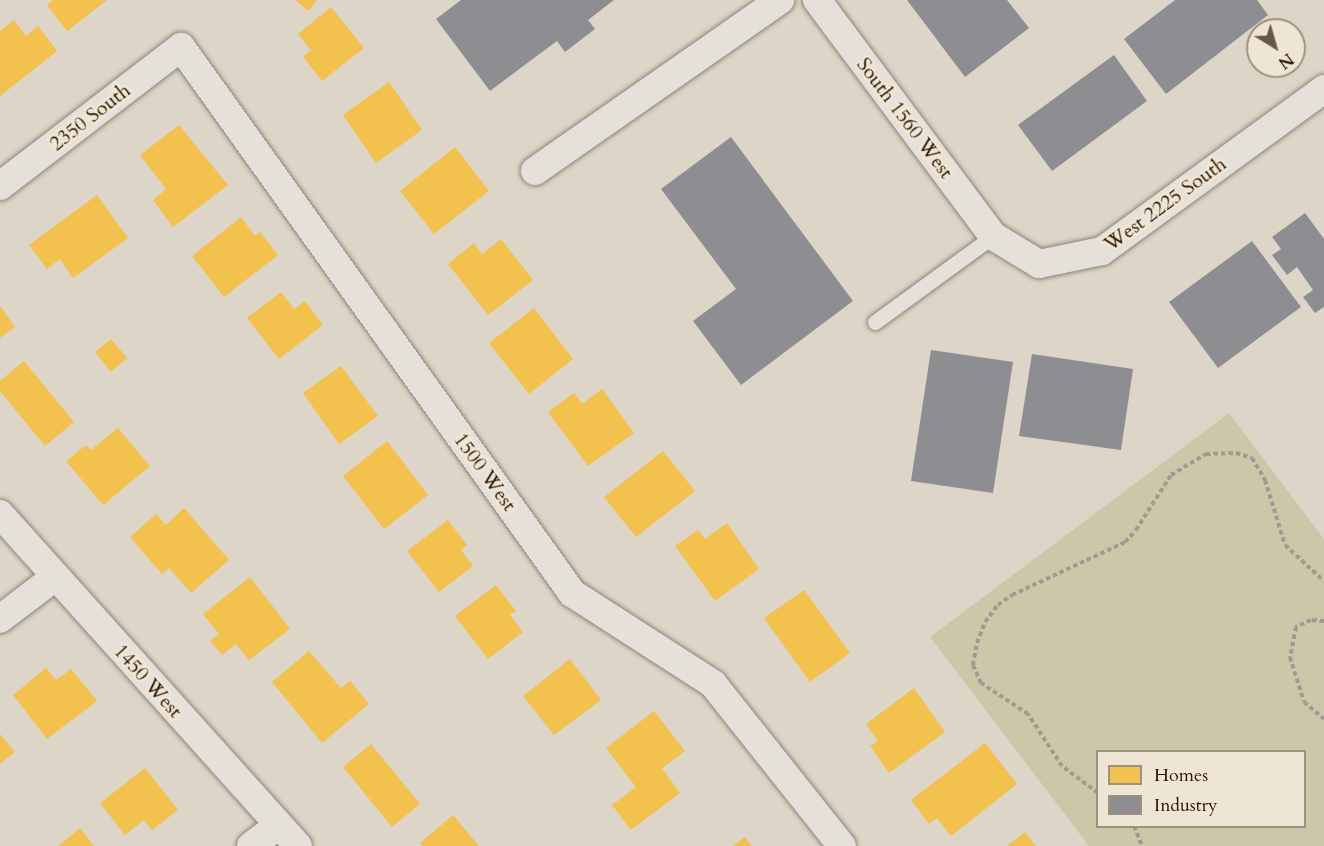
<!DOCTYPE html>
<html>
<head>
<meta charset="utf-8">
<style>
	body { margin:0 }
	#map { position:relative; width:1324px; height:846px; overflow:hidden; background:#ddd5c7; font-family:Cardo,serif }
	div>[style] { position:absolute }
	[style*='--x'] { left:calc(var(--x)*1px); top:calc(var(--y)*1px); width:calc(var(--w)*1px); rotate:calc(var(--a)*1deg) }
	.green>* { inset:0; background:#cac8a8 }
	.homes>* { inset:0; background:#f2c14e }
	.industry>* { inset:0; background:#8d8d92 }
	.path>* { height:4px; margin-top:-2px; transform-origin:0; background:repeating-linear-gradient(90deg,#a09a93 0 4.5px,transparent 0 7.5px) }
	.roads { filter:drop-shadow(0 0 2px #8d857b) drop-shadow(0 0 2px #8d857b) }
	.lane>* { height:15px; margin:-7.5px; padding:0 7.5px; transform-origin:7.5px; border-radius:7.5px; background:#e5e1da }
	.street>* { height:28px; margin:-14px; padding:0 14px; transform-origin:14px; border-radius:14px; background:#e5e1da }
	span { translate:-50% -50%; white-space:nowrap; text-align:center; line-height:1.15; -webkit-text-stroke:6px #efe5d4; paint-order:stroke }
	.street-label { font-size:20px; color:#271302 }
	.legend { position:absolute; left:1096px; top:750px; width:210px; height:78px; box-sizing:border-box; background:#efe5d4; border:2px solid #9f9180; margin:0; padding:8px 10px; list-style:none; font-size:18px; color:#271302 }
	.legend li { display:flex; align-items:center; gap:12px; height:30px }
	.legend b { width:30px; border:2px solid #9f9180 }
	.north { position:absolute; left:1246px; top:18px; width:60px; height:60px; box-sizing:border-box; background:#efe5d4; border:2px solid #9f9180; border-radius:50%; rotate:143deg; font-size:16px; font-weight:700; line-height:24px; text-align:center; color:#271302 }
	.north::after { content:''; display:block; margin:auto; width:21px; height:27px; background:#675747; clip-path:polygon(50% 0,100% 100%,50% 72%,0 100%) }
</style>
</head>
<body>
<div id="map">
	<div class="green">
		<i style="clip-path:polygon(evenodd,1229px 413px,1324px 539px,1324px 846px,1089px 846px,930px 637px,1229px 413px,1098px 752px,1304px 752px,1304px 826px,1098px 826px,1098px 752px)"></i>
	</div>
	<div class="homes">
		<i style="clip-path:polygon(53px 0,107px 0,67px 31px,47px 5px)"></i>
		<i style="clip-path:polygon(295px 0,317px 0,308px 11px)"></i>
		<i style="clip-path:polygon(331px 7px,364px 48px,322px 81px,303px 57px,311px 50px,298px 34px)"></i>
		<i style="clip-path:polygon(14px 20px,26px 36px,38px 26px,57px 51px,0 96px,0 31px)"></i>
		<i style="clip-path:polygon(389px 82px,422px 130px,376px 163px,343px 115px)"></i>
		<i style="clip-path:polygon(179px 125px,228px 185px,173px 227px,153px 200px,166px 189px,140px 155px)"></i>
		<i style="clip-path:polygon(455px 147px,489px 191px,434px 234px,400px 191px)"></i>
		<i style="clip-path:polygon(97px 195px,128px 238px,73px 278px,60px 259px,47px 269px,29px 245px)"></i>
		<i style="clip-path:polygon(241px 217px,255px 236px,260px 232px,278px 255px,224px 297px,192px 256px)"></i>
		<i style="clip-path:polygon(501px 239px,533px 280px,488px 315px,448px 264px,474px 243px,482px 254px)"></i>
		<i style="clip-path:polygon(281px 292px,294px 309px,305px 301px,323px 325px,279px 359px,247px 318px)"></i>
		<i style="clip-path:polygon(0 306px,15px 327px,0 338px)"></i>
		<i style="clip-path:polygon(534px 308px,573px 359px,529px 394px,489px 343px)"></i>
		<i style="clip-path:polygon(111px 339px,127px 358px,111px 372px,95px 352px)"></i>
		<i style="clip-path:polygon(24px 361px,74px 422px,45px 446px,0 391px,0 381px)"></i>
		<i style="clip-path:polygon(341px 366px,378px 416px,339px 444px,303px 393px)"></i>
		<i style="clip-path:polygon(602px 389px,634px 433px,588px 466px,548px 412px,574px 393px,582px 404px)"></i>
		<i style="clip-path:polygon(118px 428px,150px 466px,103px 505px,66px 461px,86px 445px,91px 450px)"></i>
		<i style="clip-path:polygon(387px 441px,428px 495px,384px 529px,343px 476px)"></i>
		<i style="clip-path:polygon(663px 451px,695px 491px,636px 537px,604px 497px)"></i>
		<i style="clip-path:polygon(184px 508px,229px 560px,191px 593px,169px 568px,162px 574px,130px 537px,156px 514px,166px 525px)"></i>
		<i style="clip-path:polygon(448px 520px,467px 545px,461px 550px,473px 566px,439px 592px,407px 551px)"></i>
		<i style="clip-path:polygon(727px 523px,759px 569px,715px 601px,675px 546px,698px 530px,705px 539px)"></i>
		<i style="clip-path:polygon(250px 577px,290px 629px,249px 660px,236px 644px,222px 655px,210px 641px,219px 634px,203px 614px)"></i>
		<i style="clip-path:polygon(496px 585px,516px 611px,510px 615px,523px 632px,488px 659px,455px 616px)"></i>
		<i style="clip-path:polygon(804px 590px,850px 653px,810px 682px,764px 618px)"></i>
		<i style="clip-path:polygon(309px 651px,341px 688px,350px 681px,369px 704px,322px 743px,272px 682px)"></i>
		<i style="clip-path:polygon(570px 659px,601px 700px,554px 735px,523px 696px)"></i>
		<i style="clip-path:polygon(46px 668px,56px 680px,71px 669px,97px 701px,47px 739px,13px 695px)"></i>
		<i style="clip-path:polygon(914px 688px,945px 732px,889px 773px,870px 746px,878px 741px,866px 724px)"></i>
		<i style="clip-path:polygon(654px 711px,685px 751px,662px 768px,680px 793px,631px 830px,612px 805px,636px 787px,606px 748px)"></i>
		<i style="clip-path:polygon(0 734px,15px 752px,0 764px)"></i>
		<i style="clip-path:polygon(985px 743px,1017px 784px,951px 836px,937px 818px,929px 824px,911px 800px)"></i>
		<i style="clip-path:polygon(371px 744px,420px 804px,392px 827px,343px 767px)"></i>
		<i style="clip-path:polygon(145px 768px,178px 810px,152px 830px,144px 820px,125px 835px,100px 803px)"></i>
		<i style="clip-path:polygon(453px 815px,479px 846px,423px 846px,420px 843px)"></i>
		<i style="clip-path:polygon(80px 828px,94px 846px,58px 846px)"></i>
		<i style="clip-path:polygon(1025px 832px,1036px 846px,1007px 846px)"></i>
		<i style="clip-path:polygon(745px 837px,752px 846px,733px 846px)"></i>
	</div>
	<div class="industry">
		<i style="clip-path:polygon(461px 0,614px 0,588px 20px,595px 29px,565px 52px,557px 41px,490px 91px,436px 19px)"></i>
		<i style="clip-path:polygon(907px 0,1007px 0,1029px 28px,965px 77px)"></i>
		<i style="clip-path:polygon(1175px 0,1257px 0,1268px 15px,1166px 94px,1124px 39px)"></i>
		<i style="clip-path:polygon(1114px 55px,1147px 101px,1052px 171px,1018px 125px)"></i>
		<i style="clip-path:polygon(731px 137px,853px 301px,741px 385px,693px 321px,736px 289px,661px 189px)"></i>
		<i style="clip-path:polygon(1305px 213px,1324px 239px,1324px 307px,1315px 313px,1303px 297px,1313px 290px,1297px 267px,1287px 275px,1272px 255px,1281px 249px,1272px 237px)"></i>
		<i style="clip-path:polygon(1252px 241px,1301px 307px,1218px 368px,1169px 302px)"></i>
		<i style="clip-path:polygon(931px 350px,1013px 362px,993px 493px,911px 481px)"></i>
		<i style="clip-path:polygon(1032px 354px,1133px 369px,1121px 450px,1019px 436px)"></i>
	</div>
	<div class="path">
		<i style="--x:1324;--y:621;--w:13;--a:-176"></i>
		<i style="--x:1311;--y:620;--w:17;--a:155"></i>
		<i style="--x:1296;--y:627;--w:31;--a:101"></i>
		<i style="--x:1290;--y:657;--w:47;--a:72.7"></i>
		<i style="--x:1304;--y:702;--w:26;--a:40"></i>
		<i style="--x:1098;--y:793;--w:45;--a:-143.1"></i>
		<i style="--x:1062;--y:766;--w:62;--a:-123.2"></i>
		<i style="--x:1028;--y:714;--w:56;--a:-146.6"></i>
		<i style="--x:981;--y:683;--w:20;--a:-114"></i>
		<i style="--x:973;--y:665;--w:22;--a:-80"></i>
		<i style="--x:977;--y:643;--w:22;--a:-69"></i>
		<i style="--x:985;--y:622;--w:21;--a:-53"></i>
		<i style="--x:998;--y:605;--w:17;--a:-36"></i>
		<i style="--x:1012;--y:595;--w:125;--a:-25.1"></i>
		<i style="--x:1125;--y:542;--w:16;--a:-47"></i>
		<i style="--x:1136;--y:530;--w:65;--a:-57.5"></i>
		<i style="--x:1171;--y:475;--w:41;--a:-31"></i>
		<i style="--x:1206;--y:454;--w:30;--a:-2"></i>
		<i style="--x:1236;--y:453;--w:17;--a:17"></i>
		<i style="--x:1252;--y:458;--w:26;--a:59"></i>
		<i style="--x:1265;--y:480;--w:68;--a:72.9"></i>
		<i style="--x:1285;--y:545;--w:53;--a:42.7"></i>
		<i style="--x:1134;--y:826;--w:22;--a:68"></i>
	</div>
	<div class="roads">
		<div class="lane">
			<i style="--x:875;--y:322;--w:146;--a:-36.1"></i>
		</div>
		<div class="street">
			<i style="--x:817;--y:0;--w:294;--a:53.3"></i>
			<i style="--x:993;--y:236;--w:54;--a:31.3"></i>
			<i style="--x:1039;--y:264;--w:64;--a:-11.7"></i>
			<i style="--x:1102;--y:251;--w:275;--a:-36.1"></i>
			<i style="--x:535;--y:171;--w:299;--a:-34.9"></i>
			<i style="--x:0;--y:186;--w:228;--a:-37.5"></i>
			<i style="--x:181;--y:47;--w:672;--a:54.39"></i>
			<i style="--x:572;--y:593;--w:168;--a:32.8"></i>
			<i style="--x:713;--y:684;--w:207;--a:51.5"></i>
			<i style="--x:0;--y:514;--w:446;--a:48.1"></i>
			<i style="--x:0;--y:619;--w:69;--a:-37.4"></i>
			<i style="--x:251;--y:846;--w:35;--a:-37"></i>
		</div>
	</div>
	<div class="street-label">
		<span style="left:90px;top:117px;rotate:-38deg">2350 South</span>
		<span style="left:905px;top:118px;rotate:53deg">South 1560 West</span>
		<span style="left:1165px;top:204px;rotate:-36deg">West 2225 South</span>
		<span style="left:485px;top:472px;rotate:54deg">1500 West</span>
		<span style="left:148px;top:681px;rotate:48deg">1450 West</span>
	</div>
	<ul class="legend">
	<li><b style="height:16px;background:#f2c14e"></b>Homes</li>
	<li><b style="height:16px;background:#8d8d92"></b>Industry</li>
	</ul>
	<div class="north">N</div>
</div>
</body>
</html>
